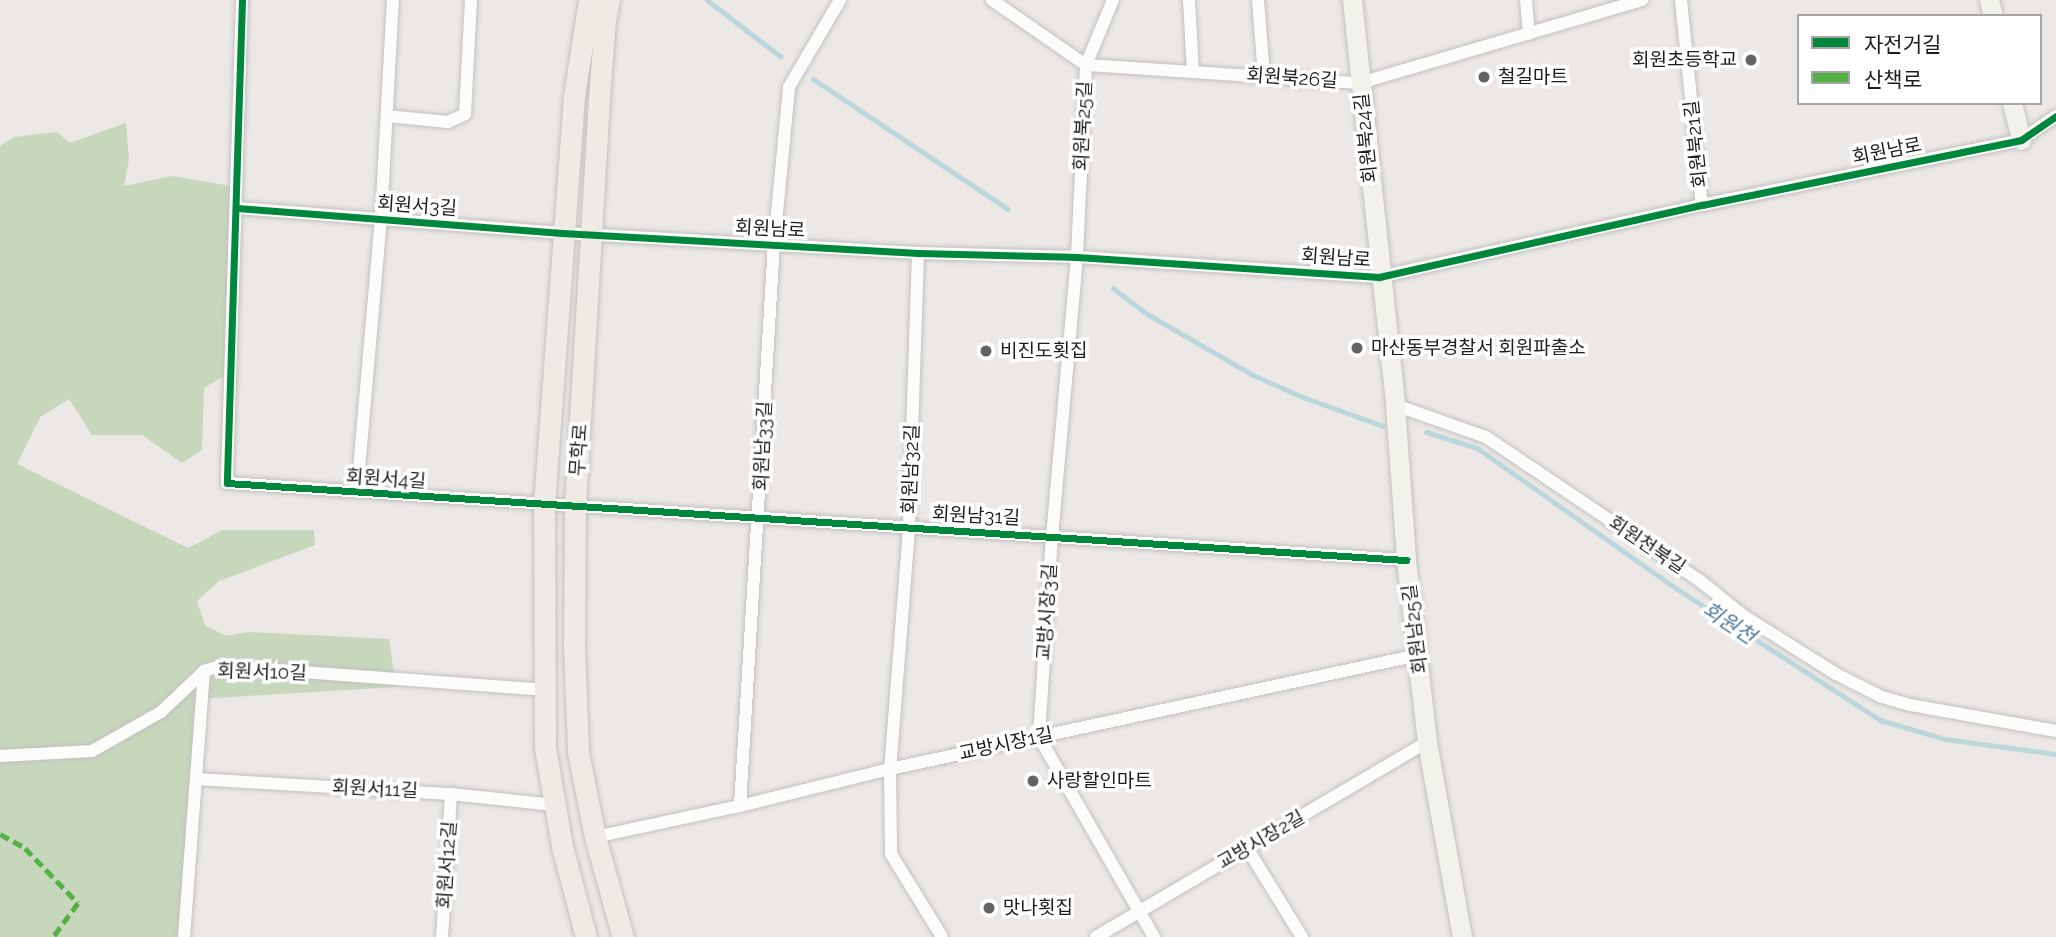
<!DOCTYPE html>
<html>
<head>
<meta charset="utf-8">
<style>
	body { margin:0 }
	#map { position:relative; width:2056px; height:937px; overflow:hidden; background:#ebe8e5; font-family:Raleway,"Noto Sans KR",sans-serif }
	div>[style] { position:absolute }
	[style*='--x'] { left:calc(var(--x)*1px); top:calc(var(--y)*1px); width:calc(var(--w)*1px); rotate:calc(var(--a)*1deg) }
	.forest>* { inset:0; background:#c7d7bc }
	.stream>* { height:5px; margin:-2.5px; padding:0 2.5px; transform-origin:2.5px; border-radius:2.5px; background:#bbd6dc }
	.roads { filter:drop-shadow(0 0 2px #c2c1c0) drop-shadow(0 0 2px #c2c1c0) }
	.street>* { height:12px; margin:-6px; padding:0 6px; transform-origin:6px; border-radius:6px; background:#fcfcfb }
	.secondary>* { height:19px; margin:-9.5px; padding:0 9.5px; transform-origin:9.5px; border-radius:9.5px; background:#f2f1ea }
	.primary>* { height:21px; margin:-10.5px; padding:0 10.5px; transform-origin:10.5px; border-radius:10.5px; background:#efeae4 }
	.quiet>* { height:5px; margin-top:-2.5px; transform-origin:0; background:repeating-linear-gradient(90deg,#55b145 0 10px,transparent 0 15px) }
	.cycleway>* { height:7px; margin:-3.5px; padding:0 3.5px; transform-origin:3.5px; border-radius:3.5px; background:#00873e }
	.dots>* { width:19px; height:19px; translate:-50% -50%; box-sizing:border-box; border:4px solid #fff; border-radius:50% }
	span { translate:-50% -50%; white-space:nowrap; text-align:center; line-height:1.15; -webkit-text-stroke:7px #fff; paint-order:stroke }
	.poi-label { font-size:19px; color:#1d1d1d }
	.right { translate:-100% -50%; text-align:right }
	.left { translate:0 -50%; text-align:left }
	.street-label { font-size:19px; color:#1d1d1d }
	.water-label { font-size:21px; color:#4e799d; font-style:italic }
	.legend { position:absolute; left:1797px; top:14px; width:245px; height:91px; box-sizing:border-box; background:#fff; border:2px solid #a5a5a5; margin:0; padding:9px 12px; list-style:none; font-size:21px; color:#1d1d1d }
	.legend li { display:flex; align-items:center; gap:14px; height:35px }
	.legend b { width:35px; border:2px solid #a5a5a5 }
</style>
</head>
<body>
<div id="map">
	<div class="forest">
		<i style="clip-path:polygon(126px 123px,129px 159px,124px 186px,172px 176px,243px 188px,231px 372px,204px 388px,202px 450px,182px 463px,142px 435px,92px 435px,69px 399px,40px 417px,17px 464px,188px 548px,223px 530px,314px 530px,315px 545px,219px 581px,197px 601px,205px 625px,226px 636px,248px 632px,389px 639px,396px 687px,198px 699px,179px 937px,0 937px,0 146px,14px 137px,57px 132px,70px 143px)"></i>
	</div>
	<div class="stream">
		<i style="--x:707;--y:0;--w:93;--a:37.6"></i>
		<i style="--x:813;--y:79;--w:234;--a:33.7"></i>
		<i style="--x:1113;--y:288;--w:43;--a:37.4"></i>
		<i style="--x:1147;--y:314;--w:122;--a:29.9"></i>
		<i style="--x:1253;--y:375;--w:51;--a:24.1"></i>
		<i style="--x:1300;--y:396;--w:88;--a:19.9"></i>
		<i style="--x:1426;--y:432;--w:53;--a:17.4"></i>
		<i style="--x:1477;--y:448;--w:245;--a:35.2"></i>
		<i style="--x:1677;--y:589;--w:242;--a:32.8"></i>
		<i style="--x:1880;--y:720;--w:68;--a:16.3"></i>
		<i style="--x:1945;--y:739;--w:112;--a:7.7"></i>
	</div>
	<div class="roads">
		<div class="street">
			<i style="--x:242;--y:0;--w:483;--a:91.8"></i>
			<i style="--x:227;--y:483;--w:1182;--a:3.74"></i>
			<i style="--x:992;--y:0;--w:114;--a:34.7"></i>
			<i style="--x:1086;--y:65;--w:275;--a:3.8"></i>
			<i style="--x:1360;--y:83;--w:294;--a:-16.4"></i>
			<i style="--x:1113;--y:0;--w:70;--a:112.6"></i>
			<i style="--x:1086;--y:65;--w:192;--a:92.7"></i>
			<i style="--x:1077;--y:257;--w:279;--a:95.1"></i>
			<i style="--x:1052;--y:535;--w:202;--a:93.7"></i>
			<i style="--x:1039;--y:737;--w:231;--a:60.1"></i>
			<i style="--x:1189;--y:0;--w:71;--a:86.8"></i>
			<i style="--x:1258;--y:0;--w:77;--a:85.5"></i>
			<i style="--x:1526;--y:0;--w:34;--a:85"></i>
			<i style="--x:1681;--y:0;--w:206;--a:84.2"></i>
			<i style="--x:387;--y:116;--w:61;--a:5.6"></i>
			<i style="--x:448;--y:122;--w:19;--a:-25"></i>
			<i style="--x:465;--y:114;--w:114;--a:-87"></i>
			<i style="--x:237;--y:208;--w:326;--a:4.4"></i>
			<i style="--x:562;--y:233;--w:357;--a:3.2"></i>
			<i style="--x:918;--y:253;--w:159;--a:1.4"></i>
			<i style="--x:1077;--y:257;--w:303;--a:3.8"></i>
			<i style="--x:1379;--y:277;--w:331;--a:-12.6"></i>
			<i style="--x:1702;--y:205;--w:326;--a:-11.5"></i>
			<i style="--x:2021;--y:140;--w:42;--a:-34.4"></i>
			<i style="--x:918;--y:253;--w:276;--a:91.9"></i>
			<i style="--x:909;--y:529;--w:241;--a:94.5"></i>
			<i style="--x:890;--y:769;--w:85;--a:89.3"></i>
			<i style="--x:891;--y:854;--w:97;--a:58.4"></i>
			<i style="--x:1395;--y:405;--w:96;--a:19.4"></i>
			<i style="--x:1486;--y:437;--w:257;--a:33.9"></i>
			<i style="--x:1699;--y:580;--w:58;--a:38.7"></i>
			<i style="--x:1744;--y:616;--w:109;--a:32.2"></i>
			<i style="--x:1836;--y:674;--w:51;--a:26.6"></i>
			<i style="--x:1882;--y:697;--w:29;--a:16"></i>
			<i style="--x:1910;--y:705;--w:148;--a:10.1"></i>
			<i style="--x:357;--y:492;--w:274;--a:-85"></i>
			<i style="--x:381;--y:219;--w:219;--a:-86.9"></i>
			<i style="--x:0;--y:756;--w:92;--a:-3.1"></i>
			<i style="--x:92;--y:751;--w:79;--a:-29.5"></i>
			<i style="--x:161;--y:712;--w:59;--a:-43.6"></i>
			<i style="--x:204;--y:671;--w:17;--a:-17"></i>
			<i style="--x:220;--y:666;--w:325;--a:4.2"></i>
			<i style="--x:196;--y:779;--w:255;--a:3.4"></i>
			<i style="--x:451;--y:794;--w:104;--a:6.1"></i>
			<i style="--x:740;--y:806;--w:563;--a:-86.54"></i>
			<i style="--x:774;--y:244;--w:158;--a:-84.5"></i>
			<i style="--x:789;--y:87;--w:101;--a:-59.6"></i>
			<i style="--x:595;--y:837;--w:148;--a:-12.1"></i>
			<i style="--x:740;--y:806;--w:154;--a:-13.9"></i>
			<i style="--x:890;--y:769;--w:540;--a:-12.18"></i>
			<i style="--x:1247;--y:848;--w:105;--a:58.3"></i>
			<i style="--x:184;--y:937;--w:267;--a:-85.7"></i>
			<i style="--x:442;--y:937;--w:143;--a:-86.4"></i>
			<i style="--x:1096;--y:937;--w:384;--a:-30.5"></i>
		</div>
		<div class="secondary">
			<i style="--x:1352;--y:0;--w:407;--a:83.9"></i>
			<i style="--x:1395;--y:405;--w:155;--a:85.9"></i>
			<i style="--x:1406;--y:560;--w:183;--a:83.4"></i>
			<i style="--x:1427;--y:742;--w:198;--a:79.8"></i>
			<i style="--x:1989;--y:0;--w:16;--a:76"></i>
			<i style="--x:2012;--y:103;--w:38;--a:76"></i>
		</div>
		<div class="primary">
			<i style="--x:609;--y:0;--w:21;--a:101"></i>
			<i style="--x:605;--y:21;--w:62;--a:94.6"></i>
			<i style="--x:600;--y:83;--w:424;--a:93.4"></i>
			<i style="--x:575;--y:506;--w:140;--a:90.4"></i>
			<i style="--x:574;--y:646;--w:106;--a:87.8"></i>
			<i style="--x:578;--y:752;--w:87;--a:78.7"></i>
			<i style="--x:595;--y:837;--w:104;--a:74.4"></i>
			<i style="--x:586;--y:937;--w:94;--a:-104.8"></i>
			<i style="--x:562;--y:846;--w:99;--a:-99.8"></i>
			<i style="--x:545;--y:748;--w:243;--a:-90.2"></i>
			<i style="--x:544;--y:505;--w:410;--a:-85.8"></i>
			<i style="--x:574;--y:96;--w:97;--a:-81.1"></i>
		</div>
	</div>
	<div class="quiet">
		<i style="--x:0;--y:834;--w:29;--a:29"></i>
		<i style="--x:25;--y:848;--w:76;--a:46.1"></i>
		<i style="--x:78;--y:903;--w:42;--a:126.3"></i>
	</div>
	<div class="cycleway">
		<i style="--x:242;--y:0;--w:483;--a:91.8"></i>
		<i style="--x:227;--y:483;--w:1182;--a:3.74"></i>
		<i style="--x:237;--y:208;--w:326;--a:4.4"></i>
		<i style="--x:562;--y:233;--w:357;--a:3.2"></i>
		<i style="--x:918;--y:253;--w:159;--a:1.4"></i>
		<i style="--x:1077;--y:257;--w:303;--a:3.8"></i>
		<i style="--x:1379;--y:277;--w:331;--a:-12.6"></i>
		<i style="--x:1702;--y:205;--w:326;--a:-11.5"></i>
		<i style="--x:2021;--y:140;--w:42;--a:-34.4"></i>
	</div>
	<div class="dots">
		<i style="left:1751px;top:60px;background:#656463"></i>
		<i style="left:1484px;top:77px;background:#656463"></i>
		<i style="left:1357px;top:348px;background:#656463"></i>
		<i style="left:986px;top:351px;background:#656463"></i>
		<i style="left:1033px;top:781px;background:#656463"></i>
		<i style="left:989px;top:908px;background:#656463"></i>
	</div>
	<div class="poi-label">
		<span class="right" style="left:1737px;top:60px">회원초등학교</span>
		<span class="left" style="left:1498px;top:77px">철길마트</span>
		<span class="left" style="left:1371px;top:348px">마산동부경찰서 회원파출소</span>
		<span class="left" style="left:1000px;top:351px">비진도횟집</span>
		<span class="left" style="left:1047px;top:781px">사랑할인마트</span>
		<span class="left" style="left:1003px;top:908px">맛나횟집</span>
	</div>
	<div class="street-label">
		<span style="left:1292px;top:78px;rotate:4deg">회원북26길</span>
		<span style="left:1083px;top:126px;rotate:-87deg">회원북25길</span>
		<span style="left:1366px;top:138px;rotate:-96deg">회원북24길</span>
		<span style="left:1696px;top:144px;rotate:-96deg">회원북21길</span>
		<span style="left:1887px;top:151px;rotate:-11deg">회원남로</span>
		<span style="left:417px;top:206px;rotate:4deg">회원서3길</span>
		<span style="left:770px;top:229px;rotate:3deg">회원남로</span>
		<span style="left:1336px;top:258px;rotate:4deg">회원남로</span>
		<span style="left:763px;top:446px;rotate:-87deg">회원남33길</span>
		<span style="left:579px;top:450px;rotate:-86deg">무학로</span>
		<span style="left:911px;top:469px;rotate:-88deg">회원남32길</span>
		<span style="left:386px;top:479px;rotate:4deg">회원서4길</span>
		<span style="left:976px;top:516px;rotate:3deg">회원남31길</span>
		<span style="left:1647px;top:545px;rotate:34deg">회원천북길</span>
		<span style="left:1047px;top:612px;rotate:-86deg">교방시장3길</span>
		<span style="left:1415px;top:629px;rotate:-97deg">회원남25길</span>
		<span style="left:262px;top:672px;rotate:2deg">회원서10길</span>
		<span style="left:1006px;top:744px;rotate:-12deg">교방시장1길</span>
		<span style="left:375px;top:789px;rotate:3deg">회원서11길</span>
		<span style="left:1261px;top:840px;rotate:-30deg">교방시장2길</span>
		<span style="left:447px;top:865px;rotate:-86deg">회원서12길</span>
	</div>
	<div class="water-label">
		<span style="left:1729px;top:623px;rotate:33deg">회원천</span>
	</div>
	<ul class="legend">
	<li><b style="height:9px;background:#00873e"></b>자전거길</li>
	<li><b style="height:9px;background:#55b145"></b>산책로</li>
	</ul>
</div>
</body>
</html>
